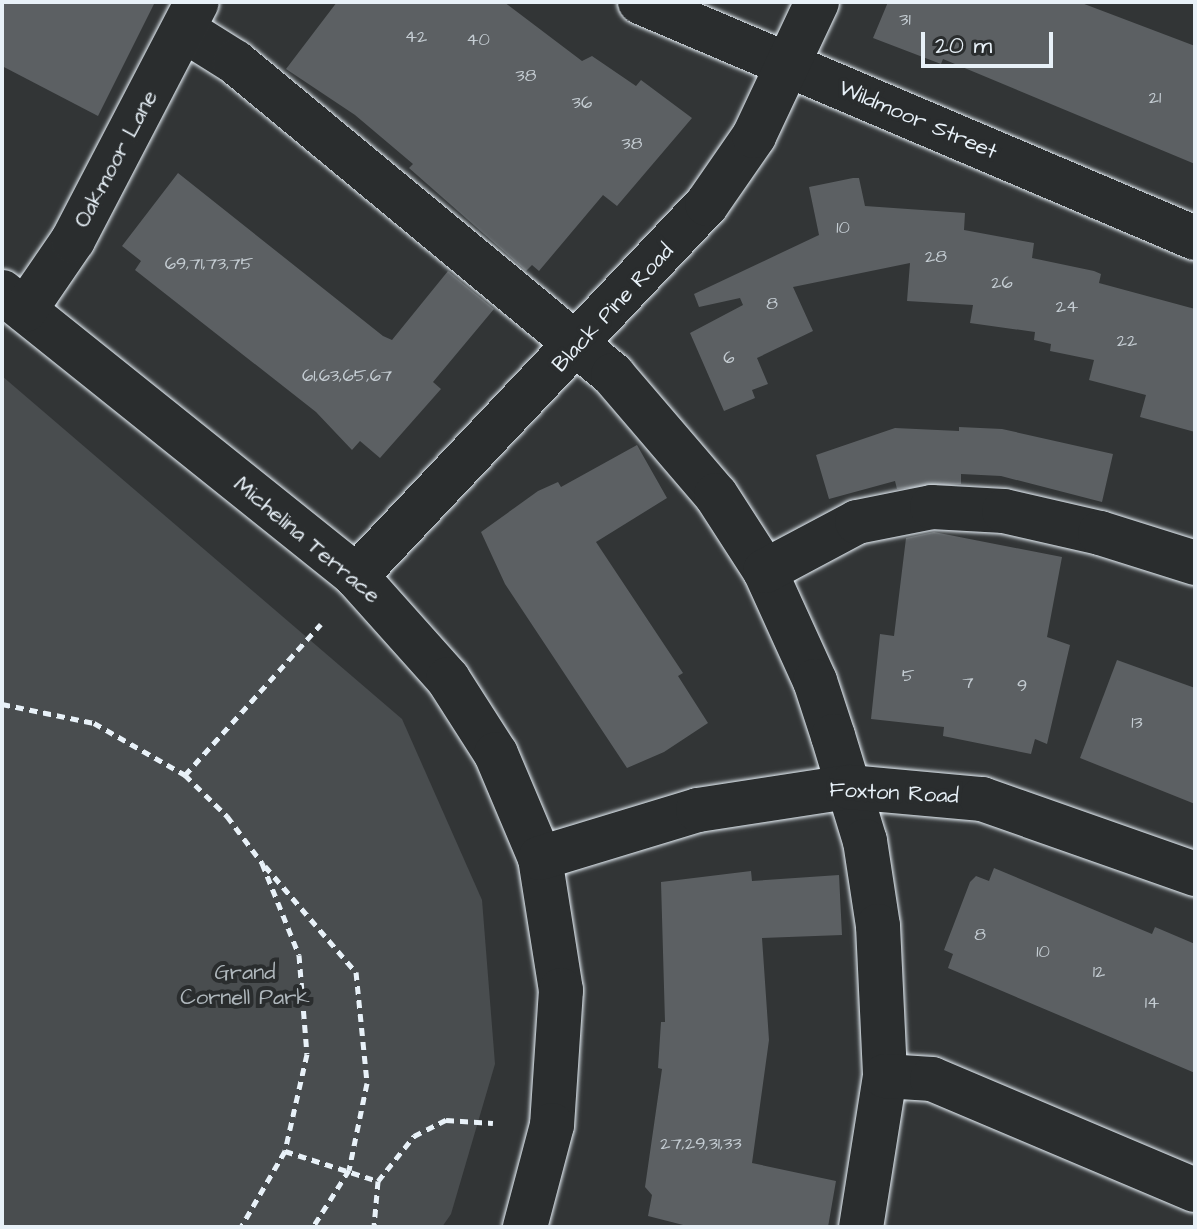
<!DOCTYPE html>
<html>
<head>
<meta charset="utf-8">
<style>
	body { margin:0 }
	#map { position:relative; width:1197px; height:1229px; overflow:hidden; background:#323536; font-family:"Architects Daughter",sans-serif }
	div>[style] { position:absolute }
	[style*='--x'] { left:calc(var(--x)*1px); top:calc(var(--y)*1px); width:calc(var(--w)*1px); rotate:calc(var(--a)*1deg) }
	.green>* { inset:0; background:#494d4f }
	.building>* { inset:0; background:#5c6063 }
	.path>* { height:5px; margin-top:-2.5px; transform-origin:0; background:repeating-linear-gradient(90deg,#e8f1f8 0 8px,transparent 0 14px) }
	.roads { filter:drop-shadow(0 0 2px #e8f1f8) drop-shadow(0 0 2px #e8f1f8) }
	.minor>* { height:44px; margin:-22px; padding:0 22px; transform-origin:22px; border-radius:22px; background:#2a2d2e }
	span { translate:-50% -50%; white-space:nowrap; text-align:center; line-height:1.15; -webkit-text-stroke:8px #2a2d2e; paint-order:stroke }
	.number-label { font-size:18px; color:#c5cdd3 }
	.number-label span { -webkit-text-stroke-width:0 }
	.street-label { font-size:22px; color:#e8f1f8 }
	.park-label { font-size:22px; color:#b0b8bd }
	.frame { position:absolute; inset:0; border:4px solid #e8f1f8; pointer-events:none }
	.scale { position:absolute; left:921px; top:32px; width:132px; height:36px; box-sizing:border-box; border:4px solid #e8f1f8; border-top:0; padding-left:10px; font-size:24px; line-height:28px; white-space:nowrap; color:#e8f1f8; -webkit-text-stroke:6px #2a2d2e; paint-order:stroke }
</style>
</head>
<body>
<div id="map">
	<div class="green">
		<i style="clip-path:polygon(2px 376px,402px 719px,482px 900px,495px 1064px,451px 1214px,442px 1227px,2px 1227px)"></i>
	</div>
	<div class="building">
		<i style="clip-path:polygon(2px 2px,155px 2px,98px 116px,2px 66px)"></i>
		<i style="clip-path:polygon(337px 2px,504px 2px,582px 61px,592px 56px,636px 86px,641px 80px,692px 118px,617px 206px,603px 195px,539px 271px,532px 265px,526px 271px,409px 168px,413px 164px,355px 115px,286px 69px)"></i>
		<i style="clip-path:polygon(888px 2px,1079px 2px,1195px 46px,1195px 164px,943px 59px,941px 64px,873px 38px)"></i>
		<i style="clip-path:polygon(178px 173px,383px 336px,392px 340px,448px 271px,494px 309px,433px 382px,441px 389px,380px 458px,360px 441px,352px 450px,316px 412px,135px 270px,141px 261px,122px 246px)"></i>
		<i style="clip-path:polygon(853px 178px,859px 178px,865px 206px,965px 213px,964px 230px,1034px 243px,1032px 258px,1094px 271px,1101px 274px,1099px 283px,1195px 309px,1195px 432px,1140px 417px,1146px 395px,1089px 380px,1094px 360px,1050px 351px,1051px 344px,1034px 340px,1035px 332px,970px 323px,973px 305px,907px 301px,910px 263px,793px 287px,813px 331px,757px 358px,768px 384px,752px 390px,755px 398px,724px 411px,690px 333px,743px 305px,740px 298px,699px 307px,694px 294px,819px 235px,809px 187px)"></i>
		<i style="clip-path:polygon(959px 427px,1002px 429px,1113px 454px,1102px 502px,1001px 476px,961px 474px,961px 484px,897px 489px,895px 481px,829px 499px,816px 455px,895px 428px,959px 431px)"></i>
		<i style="clip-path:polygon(637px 445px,667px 498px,596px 542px,683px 673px,678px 676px,708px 723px,664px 752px,627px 768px,505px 584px,481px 532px,538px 491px,558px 482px,561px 487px)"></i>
		<i style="clip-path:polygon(934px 532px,1062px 557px,1047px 637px,1070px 645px,1047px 744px,1035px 739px,1031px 754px,943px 736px,944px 727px,871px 719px,880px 634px,894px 636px,906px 538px)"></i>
		<i style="clip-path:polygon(1117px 660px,1195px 688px,1195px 804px,1080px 758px)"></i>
		<i style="clip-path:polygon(994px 868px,1152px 934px,1155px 927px,1195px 944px,1195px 1073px,948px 968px,953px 954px,944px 950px,970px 882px,976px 876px,989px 881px)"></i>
		<i style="clip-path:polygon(751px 871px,752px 881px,839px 875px,842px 935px,762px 938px,769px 1040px,752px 1163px,836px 1181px,828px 1227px,691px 1227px,648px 1216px,652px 1195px,645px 1187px,662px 1069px,658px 1068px,661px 1022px,665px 1022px,661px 882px)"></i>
	</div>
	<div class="path">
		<i style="--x:2;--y:704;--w:94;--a:11.7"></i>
		<i style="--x:94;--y:723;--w:105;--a:29.7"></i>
		<i style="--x:185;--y:775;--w:59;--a:44.3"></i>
		<i style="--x:227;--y:816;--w:59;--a:53.3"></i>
		<i style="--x:262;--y:863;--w:99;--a:68.1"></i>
		<i style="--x:299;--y:955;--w:99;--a:85.4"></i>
		<i style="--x:307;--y:1054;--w:99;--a:102.8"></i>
		<i style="--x:285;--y:1151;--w:88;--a:120.1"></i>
		<i style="--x:185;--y:775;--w:203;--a:-48"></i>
		<i style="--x:265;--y:866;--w:140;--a:49.4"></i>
		<i style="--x:356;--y:972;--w:112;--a:84.3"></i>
		<i style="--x:367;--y:1083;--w:89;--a:101.7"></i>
		<i style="--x:349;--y:1170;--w:67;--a:122.3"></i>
		<i style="--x:285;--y:1151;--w:98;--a:17.9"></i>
		<i style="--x:378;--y:1181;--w:46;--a:95"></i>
		<i style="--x:378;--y:1181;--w:58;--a:-51.3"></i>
		<i style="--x:414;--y:1136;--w:36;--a:-27"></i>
		<i style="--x:446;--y:1120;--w:47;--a:3.7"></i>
	</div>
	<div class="roads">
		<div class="minor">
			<i style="--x:640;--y:2;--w:603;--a:23.04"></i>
			<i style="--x:184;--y:30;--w:60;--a:32.1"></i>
			<i style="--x:235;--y:62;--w:491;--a:39.6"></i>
			<i style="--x:613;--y:375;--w:158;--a:49.4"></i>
			<i style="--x:716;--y:495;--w:90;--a:57.2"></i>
			<i style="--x:765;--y:571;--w:121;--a:65.6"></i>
			<i style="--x:815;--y:681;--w:58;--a:71.9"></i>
			<i style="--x:833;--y:736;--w:110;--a:73.1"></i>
			<i style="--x:865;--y:841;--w:86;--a:81.3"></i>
			<i style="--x:878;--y:926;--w:150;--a:87.3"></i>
			<i style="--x:885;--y:1076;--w:153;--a:99"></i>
			<i style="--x:2;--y:292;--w:454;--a:38.7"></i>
			<i style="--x:356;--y:576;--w:138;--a:48.2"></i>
			<i style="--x:448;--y:679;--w:89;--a:57.4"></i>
			<i style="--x:496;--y:754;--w:113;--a:67.1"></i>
			<i style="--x:540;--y:858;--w:134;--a:81"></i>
			<i style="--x:561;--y:990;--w:135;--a:93.8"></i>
			<i style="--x:552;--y:1125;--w:106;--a:104.8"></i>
			<i style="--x:25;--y:310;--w:85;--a:-55.6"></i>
			<i style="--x:73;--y:240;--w:268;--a:-62.5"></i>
			<i style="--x:765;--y:571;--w:104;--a:-28"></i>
			<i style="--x:857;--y:522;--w:76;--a:-11.3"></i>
			<i style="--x:932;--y:507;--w:72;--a:3.2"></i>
			<i style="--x:1004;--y:511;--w:98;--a:12.9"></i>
			<i style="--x:1100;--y:533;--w:100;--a:17.5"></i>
			<i style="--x:356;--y:576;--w:511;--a:-46.66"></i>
			<i style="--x:707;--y:204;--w:83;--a:-55.3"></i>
			<i style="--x:754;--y:136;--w:148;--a:-64.8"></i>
			<i style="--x:540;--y:858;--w:165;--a:-16.9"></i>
			<i style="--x:698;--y:810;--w:153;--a:-8.7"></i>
			<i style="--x:849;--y:787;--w:134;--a:5.2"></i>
			<i style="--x:982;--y:799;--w:226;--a:19.4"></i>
			<i style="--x:885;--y:1076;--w:47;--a:3.7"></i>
			<i style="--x:932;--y:1079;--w:285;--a:22.9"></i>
		</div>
	</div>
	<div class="number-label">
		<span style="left:905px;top:20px">31</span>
		<span style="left:416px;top:37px">42</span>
		<span style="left:478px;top:40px">40</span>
		<span style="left:526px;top:76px">38</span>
		<span style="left:1155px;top:98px">21</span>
		<span style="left:582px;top:103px">36</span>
		<span style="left:632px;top:144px">38</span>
		<span style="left:843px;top:228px">10</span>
		<span style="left:936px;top:257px">28</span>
		<span style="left:209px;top:264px">69,71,73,75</span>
		<span style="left:1002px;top:283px">26</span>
		<span style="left:772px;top:304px">8</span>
		<span style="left:1067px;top:307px">24</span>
		<span style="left:1127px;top:341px">22</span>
		<span style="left:729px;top:358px">6</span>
		<span style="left:347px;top:376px">61,63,65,67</span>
		<span style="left:908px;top:676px">5</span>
		<span style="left:968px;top:683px">7</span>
		<span style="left:1022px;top:686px">9</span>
		<span style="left:1137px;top:723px">13</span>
		<span style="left:980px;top:935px">8</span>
		<span style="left:1043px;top:952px">10</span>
		<span style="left:1099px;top:972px">12</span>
		<span style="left:1152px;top:1003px">14</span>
		<span style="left:701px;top:1144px">27,29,31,33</span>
	</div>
	<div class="street-label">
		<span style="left:918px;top:120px;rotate:23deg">Wildmoor Street</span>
		<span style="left:116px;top:159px;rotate:-62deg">Oakmoor Lane</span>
		<span style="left:613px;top:308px;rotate:-47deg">Black Pine Road</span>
		<span style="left:307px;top:540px;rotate:40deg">Michelina Terrace</span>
		<span style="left:894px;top:793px;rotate:3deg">Foxton Road</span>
	</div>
	<div class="park-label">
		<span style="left:245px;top:985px">Grand<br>Cornell Park</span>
	</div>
	<div class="frame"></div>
	<div class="scale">20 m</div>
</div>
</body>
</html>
